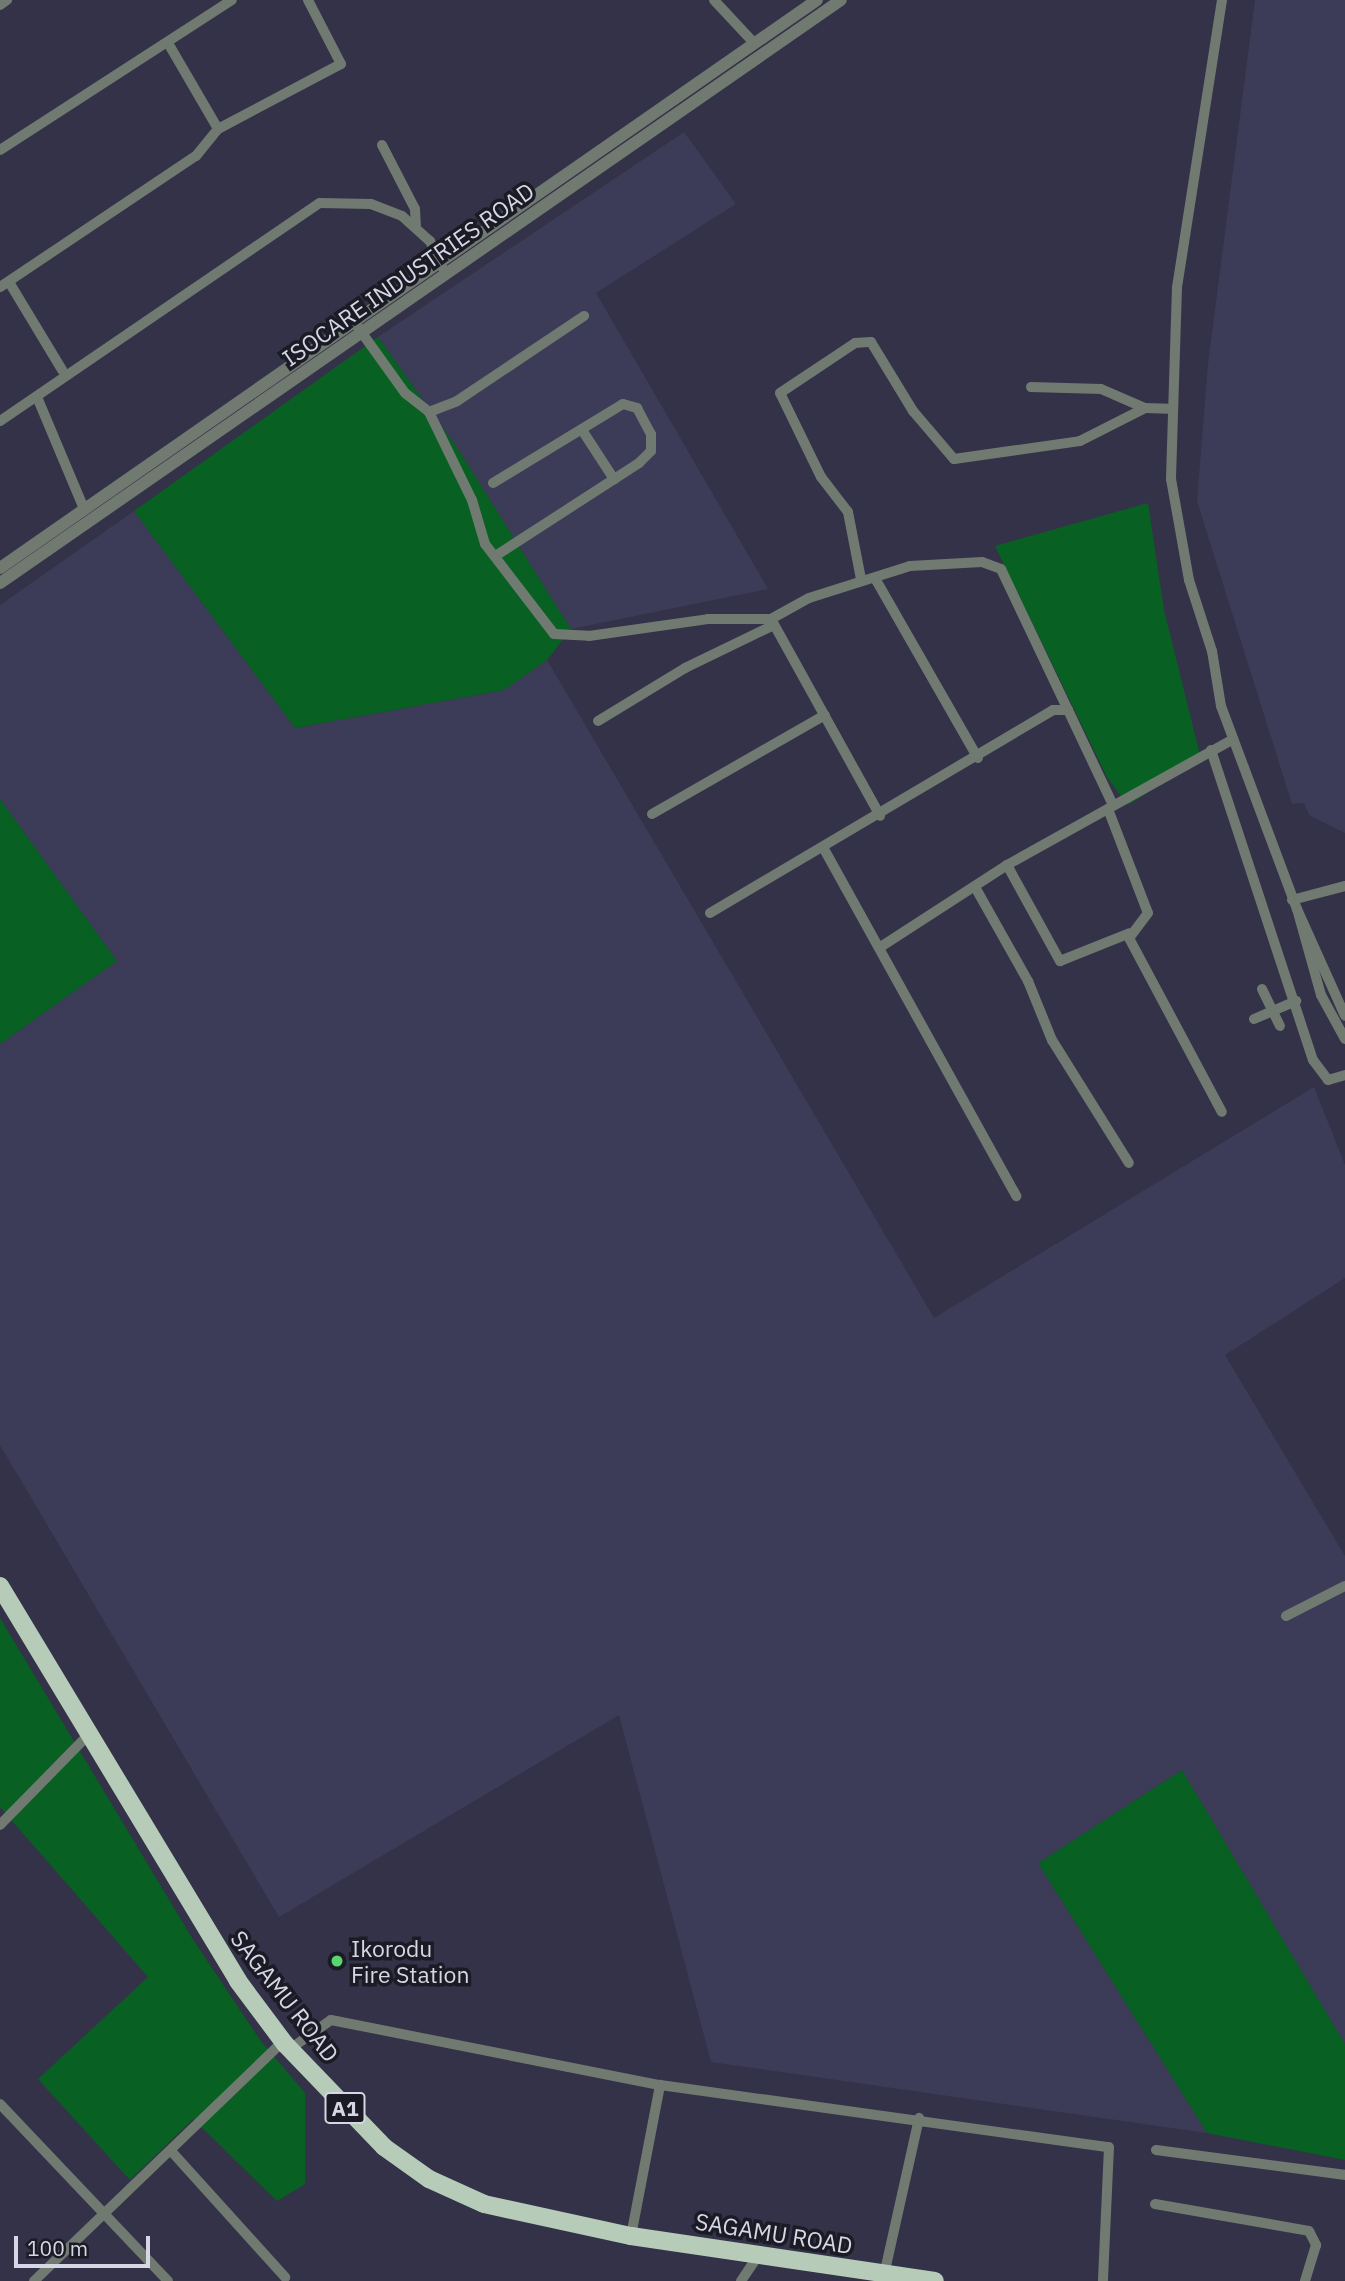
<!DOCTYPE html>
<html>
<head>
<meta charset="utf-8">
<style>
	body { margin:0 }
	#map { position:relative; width:1345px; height:2281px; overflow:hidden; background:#333248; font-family:"IBM Plex Sans",sans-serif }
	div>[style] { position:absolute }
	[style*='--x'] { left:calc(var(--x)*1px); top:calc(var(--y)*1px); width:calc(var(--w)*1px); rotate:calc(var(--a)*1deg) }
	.built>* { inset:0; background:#3c3c58 }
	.green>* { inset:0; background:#096023 }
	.minor>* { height:10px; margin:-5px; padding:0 5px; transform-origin:5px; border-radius:5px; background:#707a71 }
	.tertiary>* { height:12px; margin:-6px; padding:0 6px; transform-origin:6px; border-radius:6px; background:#707a71 }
	.trunk>* { height:18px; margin:-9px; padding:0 9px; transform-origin:9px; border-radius:9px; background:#b6ccb8 }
	.dots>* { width:19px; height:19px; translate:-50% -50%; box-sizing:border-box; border:4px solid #1b1b25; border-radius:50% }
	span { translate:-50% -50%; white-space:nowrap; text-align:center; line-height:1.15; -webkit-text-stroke:7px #1b1b25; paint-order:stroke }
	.shield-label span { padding:2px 5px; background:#1b1b25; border:2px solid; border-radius:5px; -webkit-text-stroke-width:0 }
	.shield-label { font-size:21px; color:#d6d6e5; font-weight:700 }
	.street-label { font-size:23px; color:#d6d6e5 }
	.poi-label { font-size:23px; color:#d6d6e5 }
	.left { translate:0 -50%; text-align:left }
	.scale { position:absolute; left:14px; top:2236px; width:136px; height:32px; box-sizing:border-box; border:4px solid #d6d6e5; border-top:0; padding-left:9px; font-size:21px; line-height:24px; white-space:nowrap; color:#d6d6e5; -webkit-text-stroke:5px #1b1b25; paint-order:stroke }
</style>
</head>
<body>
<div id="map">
	<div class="built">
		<i style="clip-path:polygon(1255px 0,1345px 0,1345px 833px,1309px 815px,1304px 803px,1292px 804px,1197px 501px,1208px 364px)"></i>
		<i style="clip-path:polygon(684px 132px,736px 204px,596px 293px,768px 589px,571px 629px,458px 449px,378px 337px)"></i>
		<i style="clip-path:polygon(134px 511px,295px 728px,504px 690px,547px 660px,934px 1318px,1314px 1087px,1345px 1165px,1345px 1278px,1225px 1355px,1345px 1556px,1345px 2044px,1182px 1770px,1038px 1863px,1207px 2133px,711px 2062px,619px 1715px,279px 1917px,0 1445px,0 1044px,117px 961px,0 799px,0 605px)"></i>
	</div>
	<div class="green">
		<i style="clip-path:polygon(378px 337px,458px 449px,571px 629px,547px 660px,504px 690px,295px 728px,134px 511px)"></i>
		<i style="clip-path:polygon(1148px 503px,1164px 610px,1201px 759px,1128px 805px,1108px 779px,995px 546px)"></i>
		<i style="clip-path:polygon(0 799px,117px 961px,0 1044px)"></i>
		<i style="clip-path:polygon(0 1618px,192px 1938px,260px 2040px,305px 2093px,305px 2184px,277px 2201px,193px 2119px,130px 2180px,38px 2079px,148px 1977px,0 1807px)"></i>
		<i style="clip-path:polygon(1182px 1770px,1345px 2044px,1345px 2160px,1207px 2133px,1038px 1863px)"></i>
	</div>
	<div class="minor">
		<i style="--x:714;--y:0;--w:59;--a:47.1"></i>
		<i style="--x:1222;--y:0;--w:291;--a:98.9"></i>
		<i style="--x:1177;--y:287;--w:192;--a:91.8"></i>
		<i style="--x:1171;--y:479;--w:103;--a:79.9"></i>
		<i style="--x:1189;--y:580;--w:75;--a:72.1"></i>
		<i style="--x:1212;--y:651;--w:56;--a:80.7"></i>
		<i style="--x:1221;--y:706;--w:217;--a:69.5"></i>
		<i style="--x:1297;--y:909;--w:89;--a:74.4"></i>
		<i style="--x:1321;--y:995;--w:50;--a:61.4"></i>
		<i style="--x:0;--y:5;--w:9;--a:-36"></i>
		<i style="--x:168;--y:43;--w:99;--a:59.8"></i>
		<i style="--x:382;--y:145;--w:72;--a:62.7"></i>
		<i style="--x:415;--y:209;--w:18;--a:87"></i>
		<i style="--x:0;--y:150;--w:276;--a:-32.9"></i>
		<i style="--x:9;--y:282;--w:103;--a:58.9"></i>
		<i style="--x:0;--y:287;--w:236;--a:-33.8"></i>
		<i style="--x:196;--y:156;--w:35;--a:-51"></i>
		<i style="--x:218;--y:129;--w:139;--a:-27.9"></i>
		<i style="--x:341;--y:64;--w:72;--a:-117.3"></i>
		<i style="--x:357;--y:326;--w:82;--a:54.4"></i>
		<i style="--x:405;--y:393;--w:31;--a:38"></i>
		<i style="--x:429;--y:412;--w:30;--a:-21"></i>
		<i style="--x:457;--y:401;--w:153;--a:-33.8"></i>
		<i style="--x:1031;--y:387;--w:70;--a:1.6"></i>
		<i style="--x:1101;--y:389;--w:48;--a:23.4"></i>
		<i style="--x:1145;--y:408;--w:24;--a:2"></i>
		<i style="--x:37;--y:397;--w:121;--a:67.2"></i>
		<i style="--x:429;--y:412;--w:98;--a:64"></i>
		<i style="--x:472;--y:500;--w:46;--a:73.5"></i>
		<i style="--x:485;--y:544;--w:113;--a:52.5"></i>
		<i style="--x:554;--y:634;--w:35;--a:3"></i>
		<i style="--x:589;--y:636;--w:120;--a:-8.1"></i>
		<i style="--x:708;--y:619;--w:63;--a:0"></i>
		<i style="--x:771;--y:619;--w:43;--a:-28.9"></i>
		<i style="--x:809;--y:598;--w:106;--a:-17.6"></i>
		<i style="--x:910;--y:566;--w:72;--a:-3.2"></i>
		<i style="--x:982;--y:562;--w:20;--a:20"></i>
		<i style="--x:1001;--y:569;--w:156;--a:64.6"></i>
		<i style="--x:0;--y:421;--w:387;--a:-34.3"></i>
		<i style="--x:320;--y:203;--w:51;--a:1.1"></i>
		<i style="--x:371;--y:204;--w:33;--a:21"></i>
		<i style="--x:402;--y:216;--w:38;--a:42"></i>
		<i style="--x:430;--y:241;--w:29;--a:65"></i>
		<i style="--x:582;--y:430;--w:59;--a:56.9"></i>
		<i style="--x:493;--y:483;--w:152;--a:-31.3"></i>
		<i style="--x:623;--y:404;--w:15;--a:16"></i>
		<i style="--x:637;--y:408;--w:30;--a:62"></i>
		<i style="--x:651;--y:434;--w:17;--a:90"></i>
		<i style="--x:651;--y:451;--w:17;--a:135"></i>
		<i style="--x:639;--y:463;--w:171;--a:147.1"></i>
		<i style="--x:861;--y:579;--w:68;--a:-101"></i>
		<i style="--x:848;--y:512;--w:44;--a:-127.6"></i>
		<i style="--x:821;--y:477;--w:93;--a:-116"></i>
		<i style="--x:780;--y:393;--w:90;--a:-33.7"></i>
		<i style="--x:855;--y:343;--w:16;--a:-4"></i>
		<i style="--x:871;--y:342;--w:81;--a:58.7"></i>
		<i style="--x:913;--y:411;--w:63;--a:49.5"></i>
		<i style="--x:954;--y:459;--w:127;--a:-8.1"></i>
		<i style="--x:1080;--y:441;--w:73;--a:-26.9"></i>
		<i style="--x:876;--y:580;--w:205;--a:60.2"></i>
		<i style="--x:771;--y:619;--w:225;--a:61"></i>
		<i style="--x:598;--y:721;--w:102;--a:-31.3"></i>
		<i style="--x:685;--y:668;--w:99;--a:-25.8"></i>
		<i style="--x:1211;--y:750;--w:326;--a:71.8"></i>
		<i style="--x:1313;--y:1060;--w:25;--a:53"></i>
		<i style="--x:1328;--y:1080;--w:18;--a:-16"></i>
		<i style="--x:1108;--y:809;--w:111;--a:69"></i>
		<i style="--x:1148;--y:913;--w:31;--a:127"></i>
		<i style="--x:1129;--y:938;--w:197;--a:61.9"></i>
		<i style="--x:652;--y:814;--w:199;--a:-29.8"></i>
		<i style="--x:824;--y:849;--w:397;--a:61"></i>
		<i style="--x:1007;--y:865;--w:110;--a:61.1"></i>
		<i style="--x:1060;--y:961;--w:75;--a:-21.8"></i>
		<i style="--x:975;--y:887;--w:108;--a:60.6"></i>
		<i style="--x:1028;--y:981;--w:64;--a:67.9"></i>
		<i style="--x:1052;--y:1040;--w:145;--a:58"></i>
		<i style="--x:1292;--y:900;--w:55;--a:-14.8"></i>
		<i style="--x:1297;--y:909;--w:117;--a:65.8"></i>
		<i style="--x:710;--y:913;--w:399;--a:-30.6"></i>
		<i style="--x:1053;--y:710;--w:15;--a:0"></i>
		<i style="--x:1068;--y:710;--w:105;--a:64.7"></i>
		<i style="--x:882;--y:946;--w:149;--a:-32.9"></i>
		<i style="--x:1007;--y:865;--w:259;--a:-29.1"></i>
		<i style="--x:1262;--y:989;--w:41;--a:64.1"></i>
		<i style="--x:1254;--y:1019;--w:46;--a:-23.2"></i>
		<i style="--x:1286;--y:1616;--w:66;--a:-27"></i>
		<i style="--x:0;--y:1825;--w:126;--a:-45.6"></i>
		<i style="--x:290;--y:2049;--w:50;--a:-35.3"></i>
		<i style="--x:331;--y:2020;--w:335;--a:11.2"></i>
		<i style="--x:660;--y:2085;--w:453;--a:7.9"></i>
		<i style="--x:1109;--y:2147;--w:134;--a:92.6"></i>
		<i style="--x:0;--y:2104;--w:244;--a:46.5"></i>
		<i style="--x:1156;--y:2150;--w:191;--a:7.5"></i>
		<i style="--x:172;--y:2152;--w:169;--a:47.9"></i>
		<i style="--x:1155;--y:2204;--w:156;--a:9.9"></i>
		<i style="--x:1309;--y:2231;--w:16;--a:63"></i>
		<i style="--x:1316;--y:2245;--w:38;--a:107"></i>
		<i style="--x:631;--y:2236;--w:154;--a:-79.1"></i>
		<i style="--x:884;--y:2275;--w:161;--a:-77.4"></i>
		<i style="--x:34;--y:2281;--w:347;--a:-43.9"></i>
		<i style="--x:741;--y:2281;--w:30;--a:-56"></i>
	</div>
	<div class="tertiary">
		<i style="--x:0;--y:568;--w:995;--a:-34.81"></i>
		<i style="--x:0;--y:583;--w:1023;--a:-34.73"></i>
	</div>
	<div class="trunk">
		<i style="--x:0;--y:1586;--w:461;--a:58.9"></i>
		<i style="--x:238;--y:1981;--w:79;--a:53.3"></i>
		<i style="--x:285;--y:2044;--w:143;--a:46.1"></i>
		<i style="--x:384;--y:2147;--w:55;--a:35.4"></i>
		<i style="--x:429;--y:2179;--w:60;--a:24.4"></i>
		<i style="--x:484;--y:2204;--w:150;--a:12.3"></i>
		<i style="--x:631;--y:2236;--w:307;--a:8.4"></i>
	</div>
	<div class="dots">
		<i style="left:337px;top:1961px;background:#58d570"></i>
	</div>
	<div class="shield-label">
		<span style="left:345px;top:2108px">A1</span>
	</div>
	<div class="street-label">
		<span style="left:408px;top:274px;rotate:-35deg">ISOCARE INDUSTRIES ROAD</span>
		<span style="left:285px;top:1996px;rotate:52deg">SAGAMU ROAD</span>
		<span style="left:774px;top:2233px;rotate:9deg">SAGAMU ROAD</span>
	</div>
	<div class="poi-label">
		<span class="left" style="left:351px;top:1961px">Ikorodu<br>Fire Station</span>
	</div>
	<div class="scale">100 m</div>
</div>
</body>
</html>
